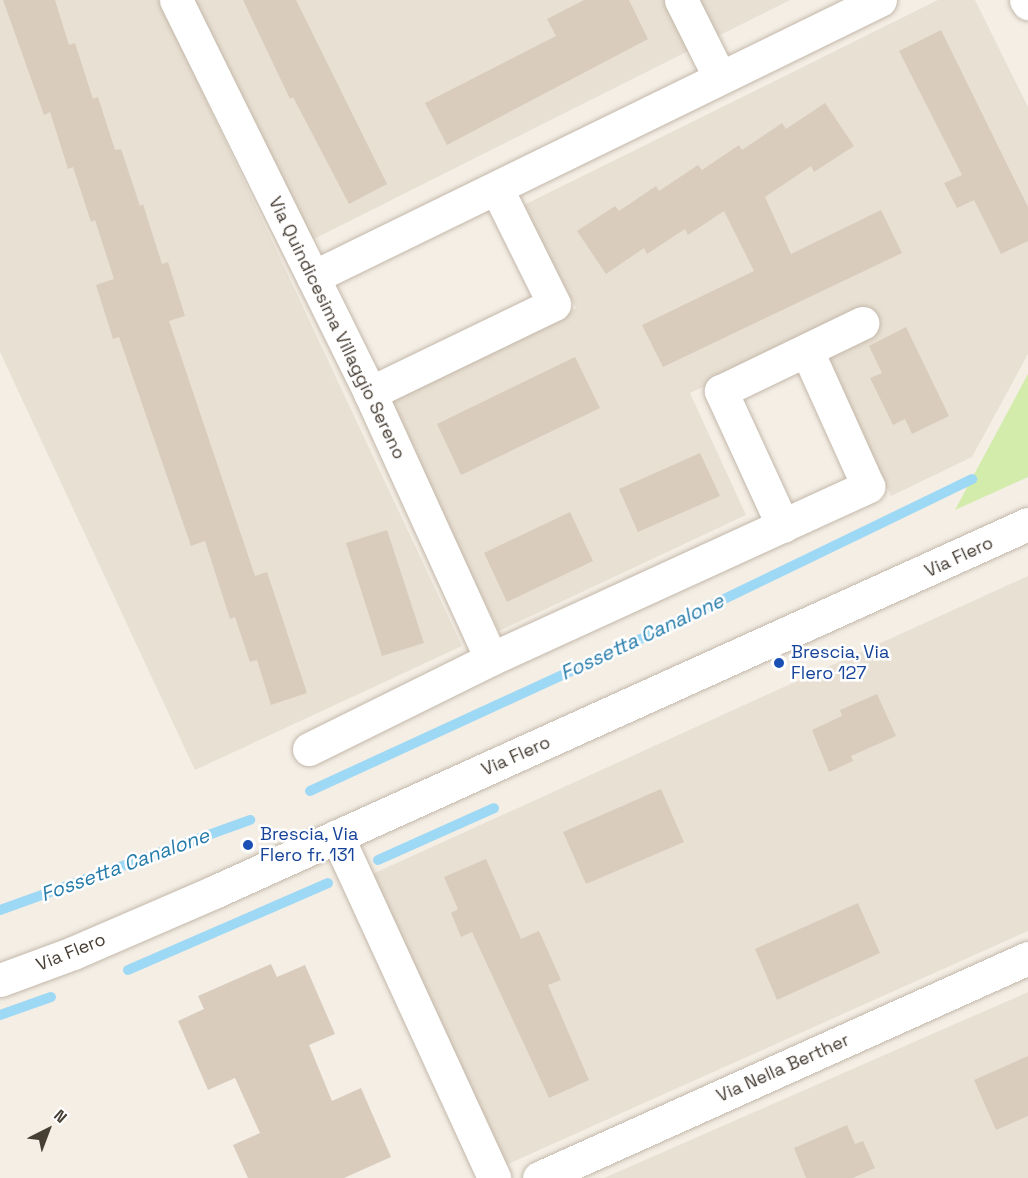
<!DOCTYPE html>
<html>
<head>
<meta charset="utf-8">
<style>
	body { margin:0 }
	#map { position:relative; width:1028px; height:1178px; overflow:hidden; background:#f4eee5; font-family:"Space Grotesk",sans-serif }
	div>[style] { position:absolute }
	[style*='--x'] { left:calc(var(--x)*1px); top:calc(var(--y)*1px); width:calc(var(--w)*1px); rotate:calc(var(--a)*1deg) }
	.residential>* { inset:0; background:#e8e0d3 }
	.green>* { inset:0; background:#d3ebab }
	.stream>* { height:10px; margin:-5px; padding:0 5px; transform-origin:5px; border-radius:5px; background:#9dd8f5 }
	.building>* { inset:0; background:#d9ccbd }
	.roads { filter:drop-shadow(0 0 2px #c3b8aa) drop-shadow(0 0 2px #c3b8aa) }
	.minor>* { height:33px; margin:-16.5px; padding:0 16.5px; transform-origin:16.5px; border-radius:16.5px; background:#fff }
	.tertiary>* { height:33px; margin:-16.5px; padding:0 16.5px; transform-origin:16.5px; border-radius:16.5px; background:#fff }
	.dots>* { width:16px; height:16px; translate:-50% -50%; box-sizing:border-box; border:3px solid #fff; border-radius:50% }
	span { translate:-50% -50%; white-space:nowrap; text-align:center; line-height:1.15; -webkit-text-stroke:5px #fff; paint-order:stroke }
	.street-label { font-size:18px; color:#473e34 }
	.transit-label { font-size:18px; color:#164399 }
	.left { translate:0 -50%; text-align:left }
	.water-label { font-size:20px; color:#247aa9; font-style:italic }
	.north { position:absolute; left:18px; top:1100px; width:60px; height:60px; -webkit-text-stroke:4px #fff; paint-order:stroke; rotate:42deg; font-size:16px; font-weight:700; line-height:24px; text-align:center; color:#473e34 }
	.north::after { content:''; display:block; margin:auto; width:21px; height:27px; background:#473e34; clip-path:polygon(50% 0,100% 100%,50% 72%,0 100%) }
</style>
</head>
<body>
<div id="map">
	<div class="residential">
		<i style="clip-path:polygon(0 0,159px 0,462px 646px,195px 770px,0 352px)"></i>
		<i style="clip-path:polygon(192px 0,790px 0,310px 241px)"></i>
		<i style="clip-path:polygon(938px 0,975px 0,1028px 107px,1028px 354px,972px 457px,891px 496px,813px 336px,690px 393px,746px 515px,499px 631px,388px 403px,576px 308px,522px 206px)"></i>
		<i style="clip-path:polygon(1028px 576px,1028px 931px,497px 1169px,366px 877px)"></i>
		<i style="clip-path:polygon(1028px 992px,1028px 1178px,604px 1178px)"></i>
	</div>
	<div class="green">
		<i style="clip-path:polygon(1028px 374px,1028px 477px,955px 510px)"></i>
	</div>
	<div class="stream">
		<i style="--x:310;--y:791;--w:383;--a:-24.7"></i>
		<i style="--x:658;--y:631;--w:349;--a:-25.8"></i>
		<i style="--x:378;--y:860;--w:127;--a:-24.1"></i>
		<i style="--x:0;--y:910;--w:266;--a:-19.8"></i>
		<i style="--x:128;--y:970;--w:218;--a:-23.5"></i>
		<i style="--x:0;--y:1015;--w:54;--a:-19.4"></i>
	</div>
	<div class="building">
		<i style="clip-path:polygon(3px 0,55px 0,69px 45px,75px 43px,93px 99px,98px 97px,115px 150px,121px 149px,140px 206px,143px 204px,162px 264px,168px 262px,185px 316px,169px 321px,255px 576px,267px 572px,307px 693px,271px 705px,257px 660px,250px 662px,235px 617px,230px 619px,205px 541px,191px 546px,119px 337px,113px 339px,96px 285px,114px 279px,95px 220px,91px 222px,73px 167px,68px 169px,50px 112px,44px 115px)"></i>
		<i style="clip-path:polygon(243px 0,296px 0,387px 184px,349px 204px,293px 97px,290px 99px)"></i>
		<i style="clip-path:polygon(584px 0,629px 0,648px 39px,447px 145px,425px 103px,556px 36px,547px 19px)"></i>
		<i style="clip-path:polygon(941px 30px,1028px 207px,1028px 241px,1001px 254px,974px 200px,957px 208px,944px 183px,962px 175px,899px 51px)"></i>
		<i style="clip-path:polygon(825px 103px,854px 146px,814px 172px,811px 166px,765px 197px,791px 254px,881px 210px,902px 253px,663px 367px,642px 325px,754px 271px,724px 211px,688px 235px,685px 229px,647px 254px,644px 248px,606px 274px,577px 231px,615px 206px,619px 211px,656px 186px,659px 191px,698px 165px,702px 170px,739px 145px,742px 150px,782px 123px,786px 129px)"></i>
		<i style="clip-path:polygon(906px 327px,949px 416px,912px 434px,905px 419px,893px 425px,870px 378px,882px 373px,869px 346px)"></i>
		<i style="clip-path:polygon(575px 357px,600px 408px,461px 475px,437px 424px)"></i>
		<i style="clip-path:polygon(700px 453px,720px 496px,638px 532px,619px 489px)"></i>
		<i style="clip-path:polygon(570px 512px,593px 561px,507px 602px,484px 553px)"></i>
		<i style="clip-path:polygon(387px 530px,424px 643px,382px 656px,346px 543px)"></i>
		<i style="clip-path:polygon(877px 694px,896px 736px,851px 756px,853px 761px,829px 772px,812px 730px,842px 716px,840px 710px)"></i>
		<i style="clip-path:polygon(661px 789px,684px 842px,586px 884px,563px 832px)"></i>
		<i style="clip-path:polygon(486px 859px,521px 939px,539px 931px,561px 980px,548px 985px,589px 1080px,549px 1098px,472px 932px,461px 937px,451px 913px,458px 909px,444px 877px)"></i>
		<i style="clip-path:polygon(858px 903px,880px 953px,777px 1000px,755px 949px)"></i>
		<i style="clip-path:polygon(271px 964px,277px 977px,305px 965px,335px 1034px,309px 1045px,332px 1101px,361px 1088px,391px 1157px,344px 1178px,248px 1178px,233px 1145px,260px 1133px,235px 1078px,208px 1090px,178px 1021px,204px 1009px,198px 996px)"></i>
		<i style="clip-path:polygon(1028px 1056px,1028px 1116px,996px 1130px,974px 1080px)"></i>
		<i style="clip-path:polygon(847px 1125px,855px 1144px,863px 1141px,875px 1168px,853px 1178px,806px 1178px,794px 1148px)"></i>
	</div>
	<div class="roads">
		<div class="minor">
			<i style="--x:176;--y:0;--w:438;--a:63.7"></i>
			<i style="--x:370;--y:393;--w:292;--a:65.5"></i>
			<i style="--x:681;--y:0;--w:85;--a:63.4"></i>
			<i style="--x:1026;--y:0;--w:4;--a:56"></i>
			<i style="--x:313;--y:277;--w:631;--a:-26.04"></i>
			<i style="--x:370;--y:393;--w:204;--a:-25.8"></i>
			<i style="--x:554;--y:304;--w:128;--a:-116.4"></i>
			<i style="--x:783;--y:526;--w:149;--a:-114.7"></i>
			<i style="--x:721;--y:391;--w:157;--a:-25.7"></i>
			<i style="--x:309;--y:749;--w:203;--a:-26.3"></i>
			<i style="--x:491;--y:659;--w:415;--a:-24.6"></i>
			<i style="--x:868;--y:486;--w:148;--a:-114.3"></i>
			<i style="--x:337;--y:836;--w:376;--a:65.3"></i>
			<i style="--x:539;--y:1178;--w:536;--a:-24.22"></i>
		</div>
		<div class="tertiary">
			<i style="--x:0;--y:980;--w:78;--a:-20.3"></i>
			<i style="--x:73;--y:953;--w:154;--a:-23.4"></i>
			<i style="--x:214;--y:892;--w:893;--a:-24.33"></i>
		</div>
	</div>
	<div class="dots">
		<i style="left:779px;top:663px;background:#1a4fb4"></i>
		<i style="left:248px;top:845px;background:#1a4fb4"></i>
	</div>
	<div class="street-label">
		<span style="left:337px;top:328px;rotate:64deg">Via Quindicesima Villaggio Sereno</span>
		<span style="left:959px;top:557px;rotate:-25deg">Via Flero</span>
		<span style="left:516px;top:756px;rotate:-24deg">Via Flero</span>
		<span style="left:71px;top:952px;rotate:-22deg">Via Flero</span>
		<span style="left:783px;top:1068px;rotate:-24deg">Via Nella Berther</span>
	</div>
	<div class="transit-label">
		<span class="left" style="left:791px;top:663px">Brescia, Via<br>Flero 127</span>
		<span class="left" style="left:260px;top:845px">Brescia, Via<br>Flero fr. 131</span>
	</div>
	<div class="water-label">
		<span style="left:642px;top:637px;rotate:-25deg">Fossetta Canalone</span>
		<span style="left:125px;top:865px;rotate:-20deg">Fossetta Canalone</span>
	</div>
	<div class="north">N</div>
</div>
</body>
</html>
